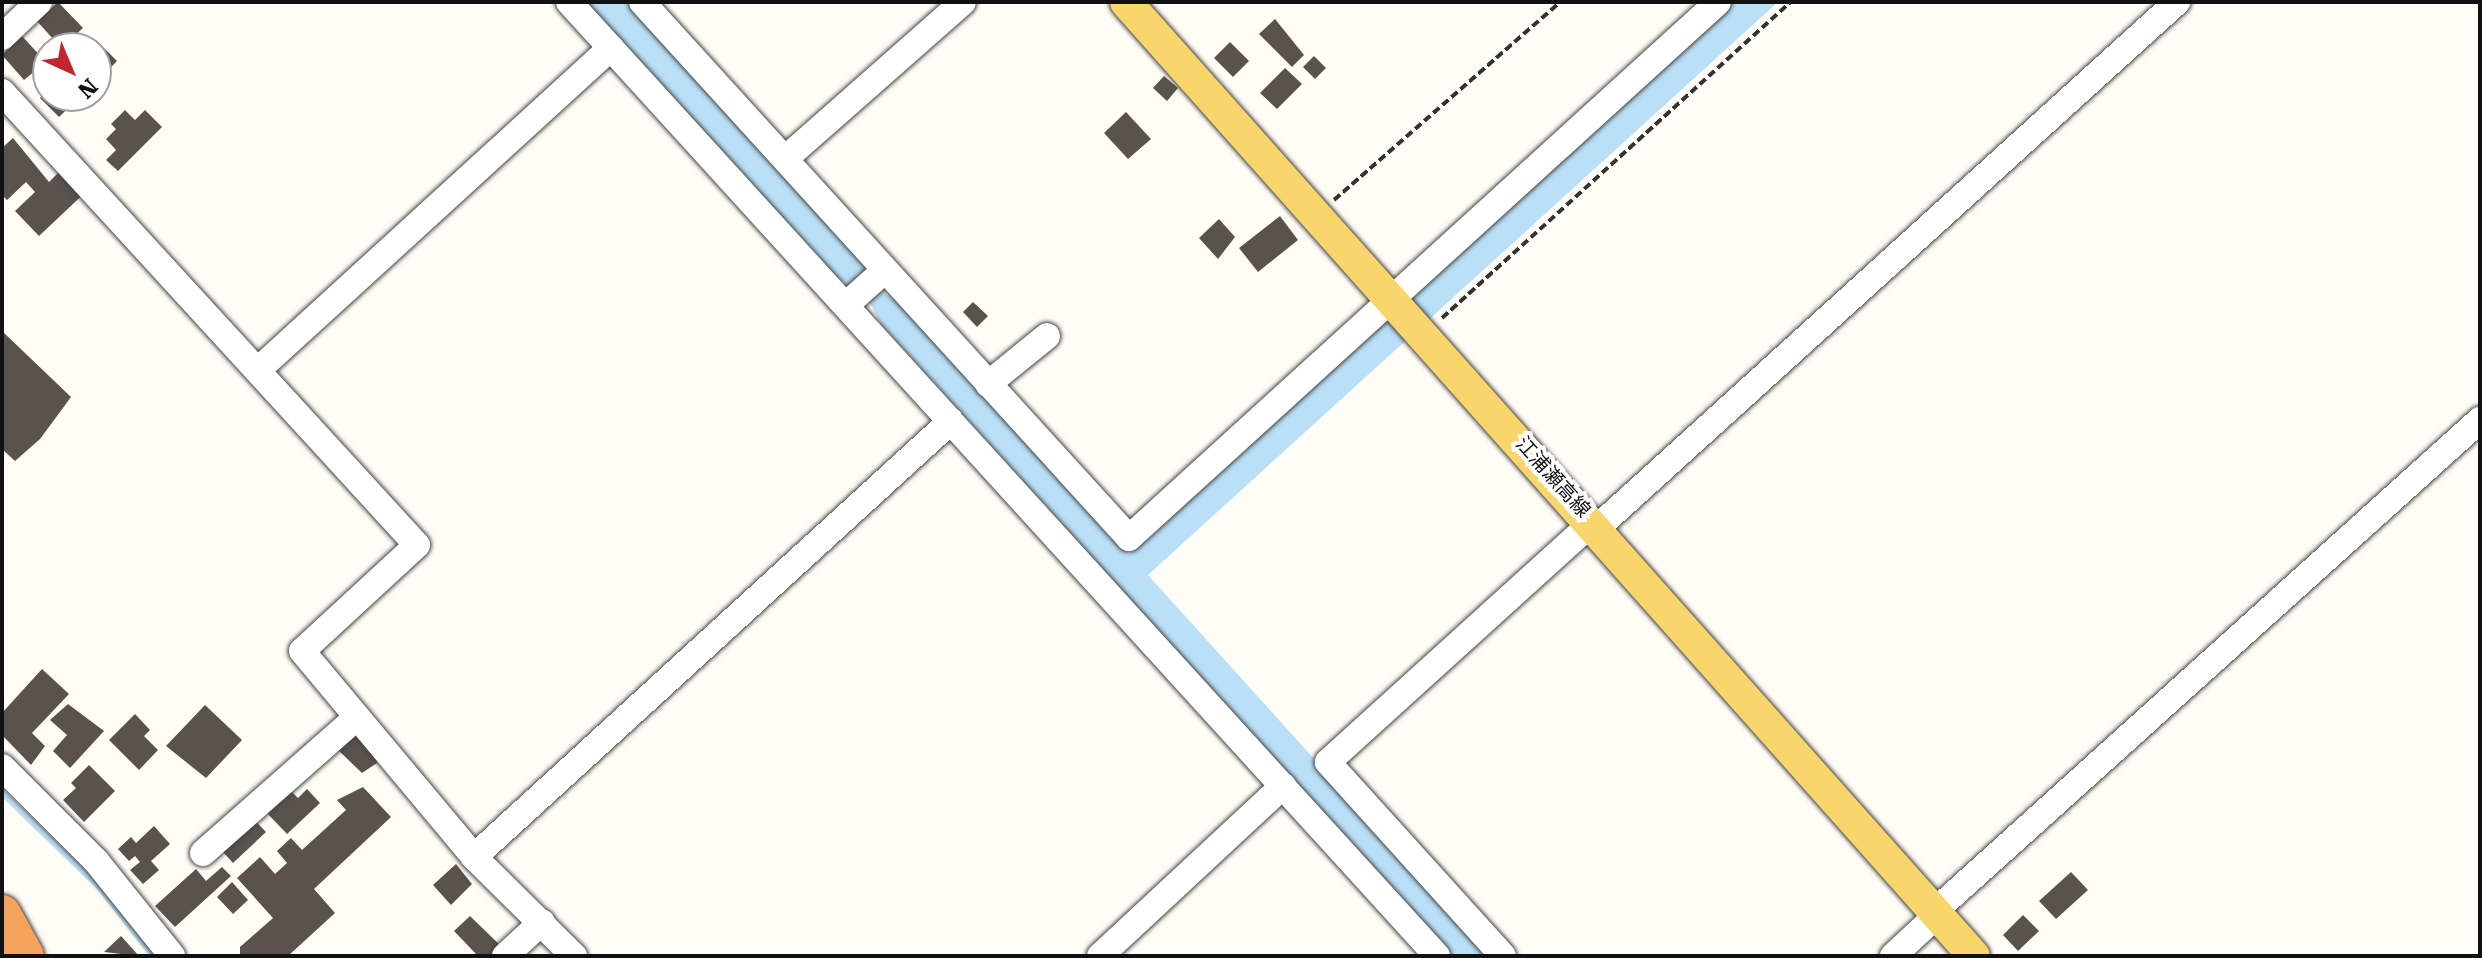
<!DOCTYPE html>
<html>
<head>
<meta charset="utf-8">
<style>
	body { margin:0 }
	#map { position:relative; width:2482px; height:958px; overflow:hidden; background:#fffdf5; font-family:"Roboto Serif","Noto Sans JP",serif }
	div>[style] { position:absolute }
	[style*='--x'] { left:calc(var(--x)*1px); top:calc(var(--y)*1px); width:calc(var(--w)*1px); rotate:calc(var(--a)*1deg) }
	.water>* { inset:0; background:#b9e0f7 }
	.stream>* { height:6px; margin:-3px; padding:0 3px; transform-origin:3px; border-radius:3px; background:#b9e0f7 }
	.building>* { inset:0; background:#5a524d }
	.path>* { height:4px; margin-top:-2px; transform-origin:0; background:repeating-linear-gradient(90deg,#333 0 8px,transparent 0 12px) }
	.roads { filter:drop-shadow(0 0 2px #444) drop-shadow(0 0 2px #444) }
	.minor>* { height:26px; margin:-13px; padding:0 13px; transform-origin:13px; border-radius:13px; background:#fff }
	.major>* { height:32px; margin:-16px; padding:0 16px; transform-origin:16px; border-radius:16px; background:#f9d66b }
	.highway>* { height:38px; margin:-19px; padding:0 19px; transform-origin:19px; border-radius:19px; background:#f5a25d }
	span { translate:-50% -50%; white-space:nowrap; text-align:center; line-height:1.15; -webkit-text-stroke:8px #fff; paint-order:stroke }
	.street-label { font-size:20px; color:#111 }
	.frame { position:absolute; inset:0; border:4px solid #111; pointer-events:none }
	.north { position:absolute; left:32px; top:32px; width:80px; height:80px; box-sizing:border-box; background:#fff; border:2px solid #a0a0a0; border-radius:50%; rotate:136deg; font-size:22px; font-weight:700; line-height:32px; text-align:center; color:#111 }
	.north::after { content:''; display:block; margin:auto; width:28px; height:36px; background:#c4262e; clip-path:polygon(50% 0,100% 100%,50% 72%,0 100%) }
</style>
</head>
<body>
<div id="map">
	<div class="water">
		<i style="clip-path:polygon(586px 2px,626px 2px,861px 262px,882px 292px,900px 303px,1129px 554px,1734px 2px,1778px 2px,1148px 575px,1492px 956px,1453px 956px,881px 324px,870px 303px,835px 275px)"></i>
	</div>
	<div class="stream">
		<i style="--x:2;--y:793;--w:136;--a:44.1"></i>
		<i style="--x:100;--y:888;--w:86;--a:52.1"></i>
	</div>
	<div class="building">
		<i style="clip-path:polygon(58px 2px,83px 28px,61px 48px,37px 21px)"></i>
		<i style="clip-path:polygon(1275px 19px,1304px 55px,1292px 67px,1259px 34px)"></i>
		<i style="clip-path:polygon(21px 35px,46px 62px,24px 80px,2px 55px)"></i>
		<i style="clip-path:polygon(96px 40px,117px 61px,96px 83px,96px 48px,89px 48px)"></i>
		<i style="clip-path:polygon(1230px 42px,1249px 61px,1233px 77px,1214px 58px)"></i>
		<i style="clip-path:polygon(1314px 56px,1326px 68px,1315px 79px,1303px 67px)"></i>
		<i style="clip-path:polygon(1285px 68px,1302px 84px,1277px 109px,1260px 93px)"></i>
		<i style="clip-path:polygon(1164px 76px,1178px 88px,1167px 101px,1153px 88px)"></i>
		<i style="clip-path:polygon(48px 89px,48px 96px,81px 96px,59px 117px,40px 98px)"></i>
		<i style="clip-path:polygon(125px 110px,135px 120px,145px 110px,162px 127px,118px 171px,106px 160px,116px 150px,106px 139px,116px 129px,111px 124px)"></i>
		<i style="clip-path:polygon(1126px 112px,1151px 139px,1128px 159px,1104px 133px)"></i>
		<i style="clip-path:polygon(13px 138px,49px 182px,68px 163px,91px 187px,39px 236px,15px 211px,35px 192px,26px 182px,7px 200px,2px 195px,2px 148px)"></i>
		<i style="clip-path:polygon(1280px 216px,1298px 240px,1258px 272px,1239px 248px)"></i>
		<i style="clip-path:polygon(1219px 219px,1235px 237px,1218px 259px,1199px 238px)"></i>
		<i style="clip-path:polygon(973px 302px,988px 316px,977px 327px,963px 312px)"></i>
		<i style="clip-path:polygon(2px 331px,71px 397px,40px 439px,15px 461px,2px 449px)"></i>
		<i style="clip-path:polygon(42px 669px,69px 694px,32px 733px,45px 746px,31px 765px,2px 735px,2px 713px)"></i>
		<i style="clip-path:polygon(68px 704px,104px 731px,70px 768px,53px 751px,67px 735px,50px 720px)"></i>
		<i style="clip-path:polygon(205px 705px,242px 740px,206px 778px,166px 746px)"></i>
		<i style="clip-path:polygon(135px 714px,150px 730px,144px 736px,158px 750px,139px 770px,109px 740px)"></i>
		<i style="clip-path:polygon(354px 735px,362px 737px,380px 761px,362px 773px,337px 749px)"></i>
		<i style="clip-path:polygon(89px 765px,115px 791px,84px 822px,63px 800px,76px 788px,71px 783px)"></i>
		<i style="clip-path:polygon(363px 787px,391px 817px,314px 889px,335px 913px,288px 956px,240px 956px,240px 947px,273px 918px,237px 878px,260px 857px,275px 874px,287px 863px,277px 851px,291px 838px,302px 850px,346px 810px,337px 800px)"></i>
		<i style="clip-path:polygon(288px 788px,298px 798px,307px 789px,320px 803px,287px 834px,265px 811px)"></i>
		<i style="clip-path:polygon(246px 811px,266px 832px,233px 863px,214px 842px)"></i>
		<i style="clip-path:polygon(154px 826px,170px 844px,151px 861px,159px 870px,143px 884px,130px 870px,140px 862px,135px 856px,129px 861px,118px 849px,131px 837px,136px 843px)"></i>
		<i style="clip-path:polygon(456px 864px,472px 884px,451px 905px,433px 885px)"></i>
		<i style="clip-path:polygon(222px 867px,231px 876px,175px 927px,155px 906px,196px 869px,206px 881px)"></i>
		<i style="clip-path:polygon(2071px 872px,2088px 890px,2056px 919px,2039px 901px)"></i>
		<i style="clip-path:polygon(232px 882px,248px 900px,233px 914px,217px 897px)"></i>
		<i style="clip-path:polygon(2023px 915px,2039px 931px,2018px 951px,2003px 935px)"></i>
		<i style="clip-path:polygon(470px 916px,504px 949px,498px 956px,478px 956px,454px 931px)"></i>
		<i style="clip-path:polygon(121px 936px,139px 956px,104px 952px)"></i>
	</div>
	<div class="path">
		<i style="--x:1334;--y:200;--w:300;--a:-41.2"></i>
		<i style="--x:1442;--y:318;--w:470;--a:-42.2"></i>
	</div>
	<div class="roads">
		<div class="minor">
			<i style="--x:569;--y:2;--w:1290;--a:47.7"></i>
			<i style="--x:642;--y:2;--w:724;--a:47.74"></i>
			<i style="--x:1129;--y:538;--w:796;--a:-42.3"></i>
			<i style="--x:2;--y:37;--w:51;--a:-43.4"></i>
			<i style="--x:2;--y:92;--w:614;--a:47.51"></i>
			<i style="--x:417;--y:545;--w:156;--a:137.3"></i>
			<i style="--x:302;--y:651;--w:268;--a:50.1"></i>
			<i style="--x:474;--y:857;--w:141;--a:44.7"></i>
			<i style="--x:785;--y:159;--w:237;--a:-41.4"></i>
			<i style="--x:846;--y:305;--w:52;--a:-41.9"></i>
			<i style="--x:258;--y:370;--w:478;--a:-42.4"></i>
			<i style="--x:988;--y:384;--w:76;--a:-39.1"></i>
			<i style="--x:1598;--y:527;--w:782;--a:-42.2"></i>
			<i style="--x:2;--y:767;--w:133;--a:45"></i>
			<i style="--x:96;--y:861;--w:122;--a:51.3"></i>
			<i style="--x:203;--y:853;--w:205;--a:-41.4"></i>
			<i style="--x:474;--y:857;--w:646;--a:-42.43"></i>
			<i style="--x:1935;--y:911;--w:734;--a:-42.02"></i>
			<i style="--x:505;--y:956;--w:50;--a:-42.6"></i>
			<i style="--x:1100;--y:956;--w:250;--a:-42.9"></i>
			<i style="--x:1503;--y:956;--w:261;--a:-132.1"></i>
			<i style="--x:1328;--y:762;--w:358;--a:-42.2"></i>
			<i style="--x:1893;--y:956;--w:62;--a:-43"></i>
		</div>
		<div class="major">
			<i style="--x:1126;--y:2;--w:1276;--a:48.37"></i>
		</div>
		<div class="highway">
			<i style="--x:2;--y:914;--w:48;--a:61.3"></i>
		</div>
	</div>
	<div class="street-label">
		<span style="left:1553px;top:477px;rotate:48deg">江浦瀬高線</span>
	</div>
	<div class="frame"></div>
	<div class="north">N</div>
</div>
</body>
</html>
